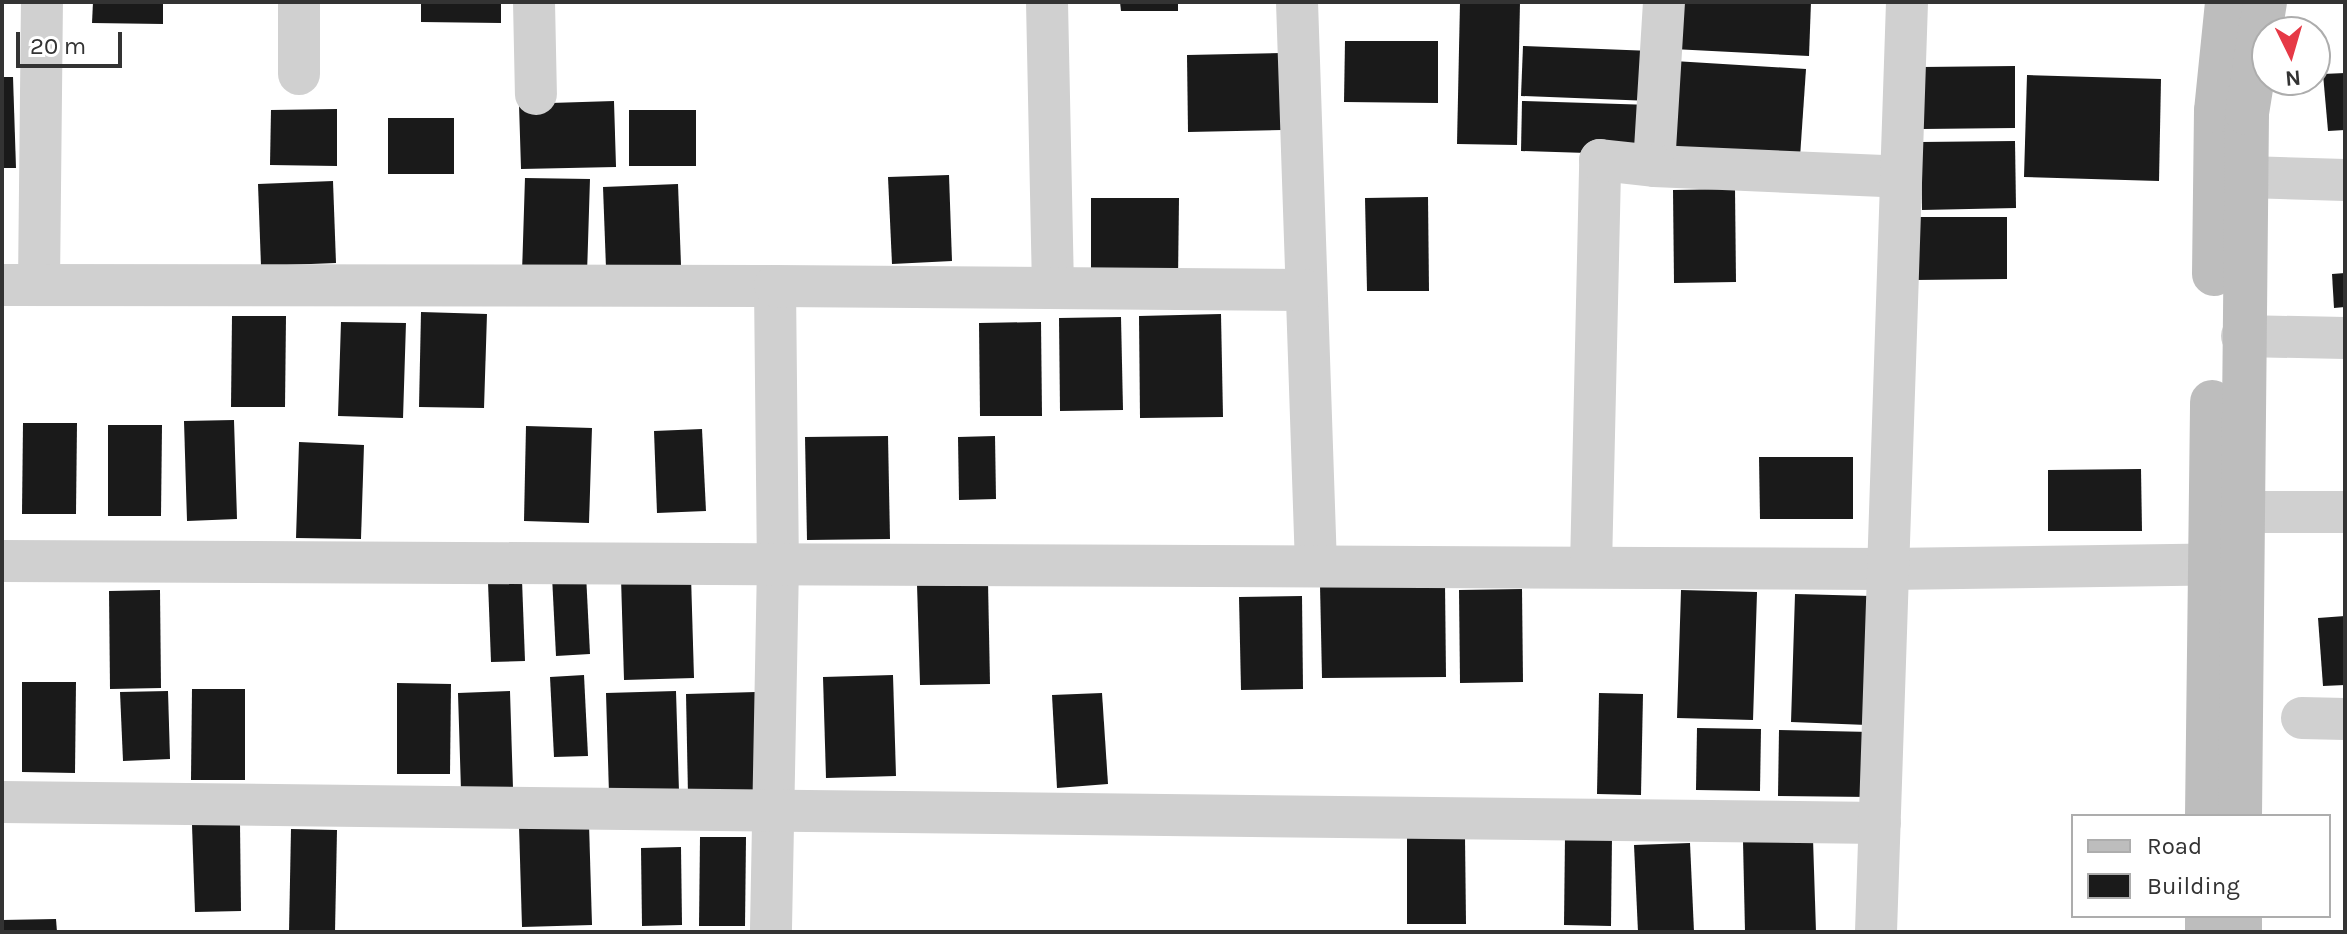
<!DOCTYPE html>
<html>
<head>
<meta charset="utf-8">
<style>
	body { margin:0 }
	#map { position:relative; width:2347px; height:934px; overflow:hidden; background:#fff; font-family:Karla,sans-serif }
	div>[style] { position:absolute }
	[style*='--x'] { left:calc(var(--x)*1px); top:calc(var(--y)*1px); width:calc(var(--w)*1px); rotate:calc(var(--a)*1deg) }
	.building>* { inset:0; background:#1a1a1a }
	.street>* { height:42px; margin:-21px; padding:0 21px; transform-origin:21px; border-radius:21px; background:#d0d0d0 }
	.secondary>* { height:44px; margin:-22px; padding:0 22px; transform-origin:22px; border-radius:22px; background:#bdbdbd }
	span { translate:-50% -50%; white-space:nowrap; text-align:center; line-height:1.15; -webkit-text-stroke:8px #fff; paint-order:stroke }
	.frame { position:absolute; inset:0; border:4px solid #333; pointer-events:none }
	.legend { position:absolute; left:2071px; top:814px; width:260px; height:104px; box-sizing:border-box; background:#fff; border:2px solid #adadad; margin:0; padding:10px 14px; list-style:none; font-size:24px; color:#333 }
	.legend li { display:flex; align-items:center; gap:16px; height:40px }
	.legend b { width:40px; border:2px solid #adadad }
	.north { position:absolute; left:2251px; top:16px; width:80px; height:80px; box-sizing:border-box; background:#fff; border:2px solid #adadad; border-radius:50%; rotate:175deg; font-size:22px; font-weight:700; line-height:32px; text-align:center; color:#333 }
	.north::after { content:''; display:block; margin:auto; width:28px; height:36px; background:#e63946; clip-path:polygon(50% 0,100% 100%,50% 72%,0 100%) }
	.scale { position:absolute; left:16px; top:32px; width:106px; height:36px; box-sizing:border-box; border:4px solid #333; border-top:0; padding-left:10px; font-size:24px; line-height:28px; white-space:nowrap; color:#333; -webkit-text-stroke:6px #fff; paint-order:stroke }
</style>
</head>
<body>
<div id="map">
	<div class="building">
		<i style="clip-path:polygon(93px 2px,163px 2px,163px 24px,92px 23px)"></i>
		<i style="clip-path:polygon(421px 2px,501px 2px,501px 23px,421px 22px)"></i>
		<i style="clip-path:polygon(1120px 2px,1178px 2px,1178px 11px,1121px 11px)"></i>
		<i style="clip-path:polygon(1460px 2px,1520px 2px,1517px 145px,1457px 144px)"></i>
		<i style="clip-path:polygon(1676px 2px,1811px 2px,1809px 56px,1673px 49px)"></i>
		<i style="clip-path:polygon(1345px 41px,1438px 41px,1438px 103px,1344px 102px)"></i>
		<i style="clip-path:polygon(1523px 46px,1652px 51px,1651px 101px,1521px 96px)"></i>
		<i style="clip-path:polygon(1281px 53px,1282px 130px,1188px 132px,1187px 55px)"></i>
		<i style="clip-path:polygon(1674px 61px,1806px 69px,1800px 157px,1668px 148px)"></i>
		<i style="clip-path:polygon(2015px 66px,2015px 128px,1922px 129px,1922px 67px)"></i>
		<i style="clip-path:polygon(2345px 73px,2345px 130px,2328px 131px,2323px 74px)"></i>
		<i style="clip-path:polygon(2027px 75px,2161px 79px,2159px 181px,2024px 177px)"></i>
		<i style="clip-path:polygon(2px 77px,13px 77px,16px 168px,2px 168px)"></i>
		<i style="clip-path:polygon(614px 101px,616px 167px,521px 169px,519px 104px)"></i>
		<i style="clip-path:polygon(1522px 101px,1652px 105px,1650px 155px,1521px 151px)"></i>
		<i style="clip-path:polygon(337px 109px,337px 166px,270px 165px,271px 110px)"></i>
		<i style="clip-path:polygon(629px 110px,696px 110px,696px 166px,629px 166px)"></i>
		<i style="clip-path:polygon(388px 118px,454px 118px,454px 174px,388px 174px)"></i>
		<i style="clip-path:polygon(2015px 141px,2016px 208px,1922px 210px,1921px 142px)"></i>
		<i style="clip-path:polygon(949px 175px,952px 261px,892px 264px,888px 177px)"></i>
		<i style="clip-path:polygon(525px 178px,590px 179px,587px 274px,522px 273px)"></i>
		<i style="clip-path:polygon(333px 181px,336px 263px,261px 266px,258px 184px)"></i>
		<i style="clip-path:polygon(678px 184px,681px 265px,606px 268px,603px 187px)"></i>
		<i style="clip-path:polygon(1735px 189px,1736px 282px,1674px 283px,1673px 190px)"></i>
		<i style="clip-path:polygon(1428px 197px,1429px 291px,1367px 291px,1365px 198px)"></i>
		<i style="clip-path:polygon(1091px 198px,1179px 198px,1178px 280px,1091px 279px)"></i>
		<i style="clip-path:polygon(1913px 217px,2007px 217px,2007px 279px,1914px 280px)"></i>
		<i style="clip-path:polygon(2345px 273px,2345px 307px,2334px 308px,2332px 274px)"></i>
		<i style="clip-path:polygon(421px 312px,487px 314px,484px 408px,419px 407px)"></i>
		<i style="clip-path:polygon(1221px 314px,1223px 417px,1140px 418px,1139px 316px)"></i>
		<i style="clip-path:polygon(232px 316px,286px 316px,285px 407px,231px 407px)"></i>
		<i style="clip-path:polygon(1121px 317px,1123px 410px,1060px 411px,1059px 318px)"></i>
		<i style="clip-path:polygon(341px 322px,406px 323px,403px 418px,338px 416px)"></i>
		<i style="clip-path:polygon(1041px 322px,1042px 416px,980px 416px,979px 323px)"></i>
		<i style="clip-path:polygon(234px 420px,237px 519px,187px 521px,184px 421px)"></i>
		<i style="clip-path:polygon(23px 423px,77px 423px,76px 514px,22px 514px)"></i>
		<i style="clip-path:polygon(108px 425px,162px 425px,161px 516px,108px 516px)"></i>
		<i style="clip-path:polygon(526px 426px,592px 428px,589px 523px,524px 521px)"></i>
		<i style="clip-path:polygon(702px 429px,706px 511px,657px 513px,654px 431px)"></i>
		<i style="clip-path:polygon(888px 436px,890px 539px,807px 540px,805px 437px)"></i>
		<i style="clip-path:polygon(995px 436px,996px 499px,959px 500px,958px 437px)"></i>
		<i style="clip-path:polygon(299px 442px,364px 445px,361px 539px,296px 538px)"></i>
		<i style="clip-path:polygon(1759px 457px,1853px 457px,1853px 519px,1760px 519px)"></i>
		<i style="clip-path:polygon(2141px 469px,2142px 531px,2048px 531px,2048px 470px)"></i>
		<i style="clip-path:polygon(586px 574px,590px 654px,556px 656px,552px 576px)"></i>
		<i style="clip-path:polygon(691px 576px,694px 678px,624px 680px,621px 578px)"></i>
		<i style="clip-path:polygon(522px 580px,525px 661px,491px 662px,488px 582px)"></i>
		<i style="clip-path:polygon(988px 582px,990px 684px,920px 685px,917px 584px)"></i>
		<i style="clip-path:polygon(1445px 584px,1446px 677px,1322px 678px,1320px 585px)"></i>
		<i style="clip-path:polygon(1522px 589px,1523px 682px,1460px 683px,1459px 590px)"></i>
		<i style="clip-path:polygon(160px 590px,161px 688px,110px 689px,109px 591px)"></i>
		<i style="clip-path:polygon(1681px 590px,1757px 592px,1753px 720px,1677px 718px)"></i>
		<i style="clip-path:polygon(1795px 594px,1871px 596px,1867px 725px,1791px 722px)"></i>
		<i style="clip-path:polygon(1302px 596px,1303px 689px,1241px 690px,1239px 597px)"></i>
		<i style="clip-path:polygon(2345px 616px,2345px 685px,2323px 686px,2318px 618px)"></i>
		<i style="clip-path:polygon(584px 675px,588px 756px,554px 757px,550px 677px)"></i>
		<i style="clip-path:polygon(893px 675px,896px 776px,826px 778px,823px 677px)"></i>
		<i style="clip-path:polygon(22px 682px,76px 682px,75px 773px,22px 772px)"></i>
		<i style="clip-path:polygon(397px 683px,451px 684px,450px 774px,397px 774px)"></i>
		<i style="clip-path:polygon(192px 689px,245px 689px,245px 780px,191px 780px)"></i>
		<i style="clip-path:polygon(168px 691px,170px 759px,123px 761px,120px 692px)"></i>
		<i style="clip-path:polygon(510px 691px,513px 789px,461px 791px,458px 693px)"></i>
		<i style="clip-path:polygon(676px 691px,679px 792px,609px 794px,606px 693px)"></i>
		<i style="clip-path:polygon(756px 692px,759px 793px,688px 795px,686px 694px)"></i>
		<i style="clip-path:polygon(1102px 693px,1108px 784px,1057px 788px,1052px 695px)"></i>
		<i style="clip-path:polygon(1599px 693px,1643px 694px,1641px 795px,1597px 794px)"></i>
		<i style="clip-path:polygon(1697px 728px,1761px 729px,1760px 791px,1696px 790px)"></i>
		<i style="clip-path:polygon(1779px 730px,1871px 732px,1870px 797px,1778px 796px)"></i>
		<i style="clip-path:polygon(240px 824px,241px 911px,195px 912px,192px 825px)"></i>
		<i style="clip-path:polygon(589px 824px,592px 925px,522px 927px,519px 826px)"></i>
		<i style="clip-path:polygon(291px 829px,337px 830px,335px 932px,289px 932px)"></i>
		<i style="clip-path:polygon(1565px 836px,1612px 836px,1611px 926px,1564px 925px)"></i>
		<i style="clip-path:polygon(700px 837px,746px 837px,745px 926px,699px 926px)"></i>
		<i style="clip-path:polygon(1407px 837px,1465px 837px,1466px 924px,1407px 924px)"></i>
		<i style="clip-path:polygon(1813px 839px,1816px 932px,1745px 932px,1743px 841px)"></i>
		<i style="clip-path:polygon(1690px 843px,1694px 932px,1638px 932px,1634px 845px)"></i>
		<i style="clip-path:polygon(681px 847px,682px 925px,642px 926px,641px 848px)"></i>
		<i style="clip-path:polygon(56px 919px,57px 932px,2px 932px,2px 920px)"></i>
	</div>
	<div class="street">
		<i style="--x:299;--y:2;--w:72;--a:90"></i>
		<i style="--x:534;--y:2;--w:92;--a:88.8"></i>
		<i style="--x:1047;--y:2;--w:282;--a:88.8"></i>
		<i style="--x:1297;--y:2;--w:564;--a:88.07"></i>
		<i style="--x:1664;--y:2;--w:164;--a:93.5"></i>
		<i style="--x:1654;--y:166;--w:247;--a:2.5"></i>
		<i style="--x:2247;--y:177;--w:98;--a:1.8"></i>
		<i style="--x:39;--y:284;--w:282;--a:-89.4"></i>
		<i style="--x:2;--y:285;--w:773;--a:0.07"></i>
		<i style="--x:775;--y:286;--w:278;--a:89.4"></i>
		<i style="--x:778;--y:564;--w:368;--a:91.1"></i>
		<i style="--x:775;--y:286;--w:530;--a:0.43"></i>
		<i style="--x:2242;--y:336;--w:103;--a:1.1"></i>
		<i style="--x:2241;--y:512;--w:104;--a:0"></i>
		<i style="--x:2;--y:561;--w:1886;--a:0.24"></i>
		<i style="--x:1888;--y:569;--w:353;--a:-0.8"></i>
		<i style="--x:1591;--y:567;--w:407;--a:-88.7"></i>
		<i style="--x:1600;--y:160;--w:54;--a:6.3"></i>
		<i style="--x:2302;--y:718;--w:43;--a:1.3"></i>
		<i style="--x:2;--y:802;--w:1878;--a:0.64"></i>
		<i style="--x:1876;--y:932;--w:931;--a:-88.09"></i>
	</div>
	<div class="secondary">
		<i style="--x:2214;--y:274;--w:163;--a:-89.3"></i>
		<i style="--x:2216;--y:111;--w:110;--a:-84.2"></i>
		<i style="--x:2207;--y:816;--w:414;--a:-89.3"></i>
		<i style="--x:2240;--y:816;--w:703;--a:-89.43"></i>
		<i style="--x:2247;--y:113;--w:112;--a:-80.8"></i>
		<i style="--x:2207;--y:932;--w:16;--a:-90"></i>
		<i style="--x:2240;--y:932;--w:16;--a:-90"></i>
	</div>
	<div class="frame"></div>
	<ul class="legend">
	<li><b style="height:10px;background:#bdbdbd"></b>Road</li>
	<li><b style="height:22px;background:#1a1a1a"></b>Building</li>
	</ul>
	<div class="north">N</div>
	<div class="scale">20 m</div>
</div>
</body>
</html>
